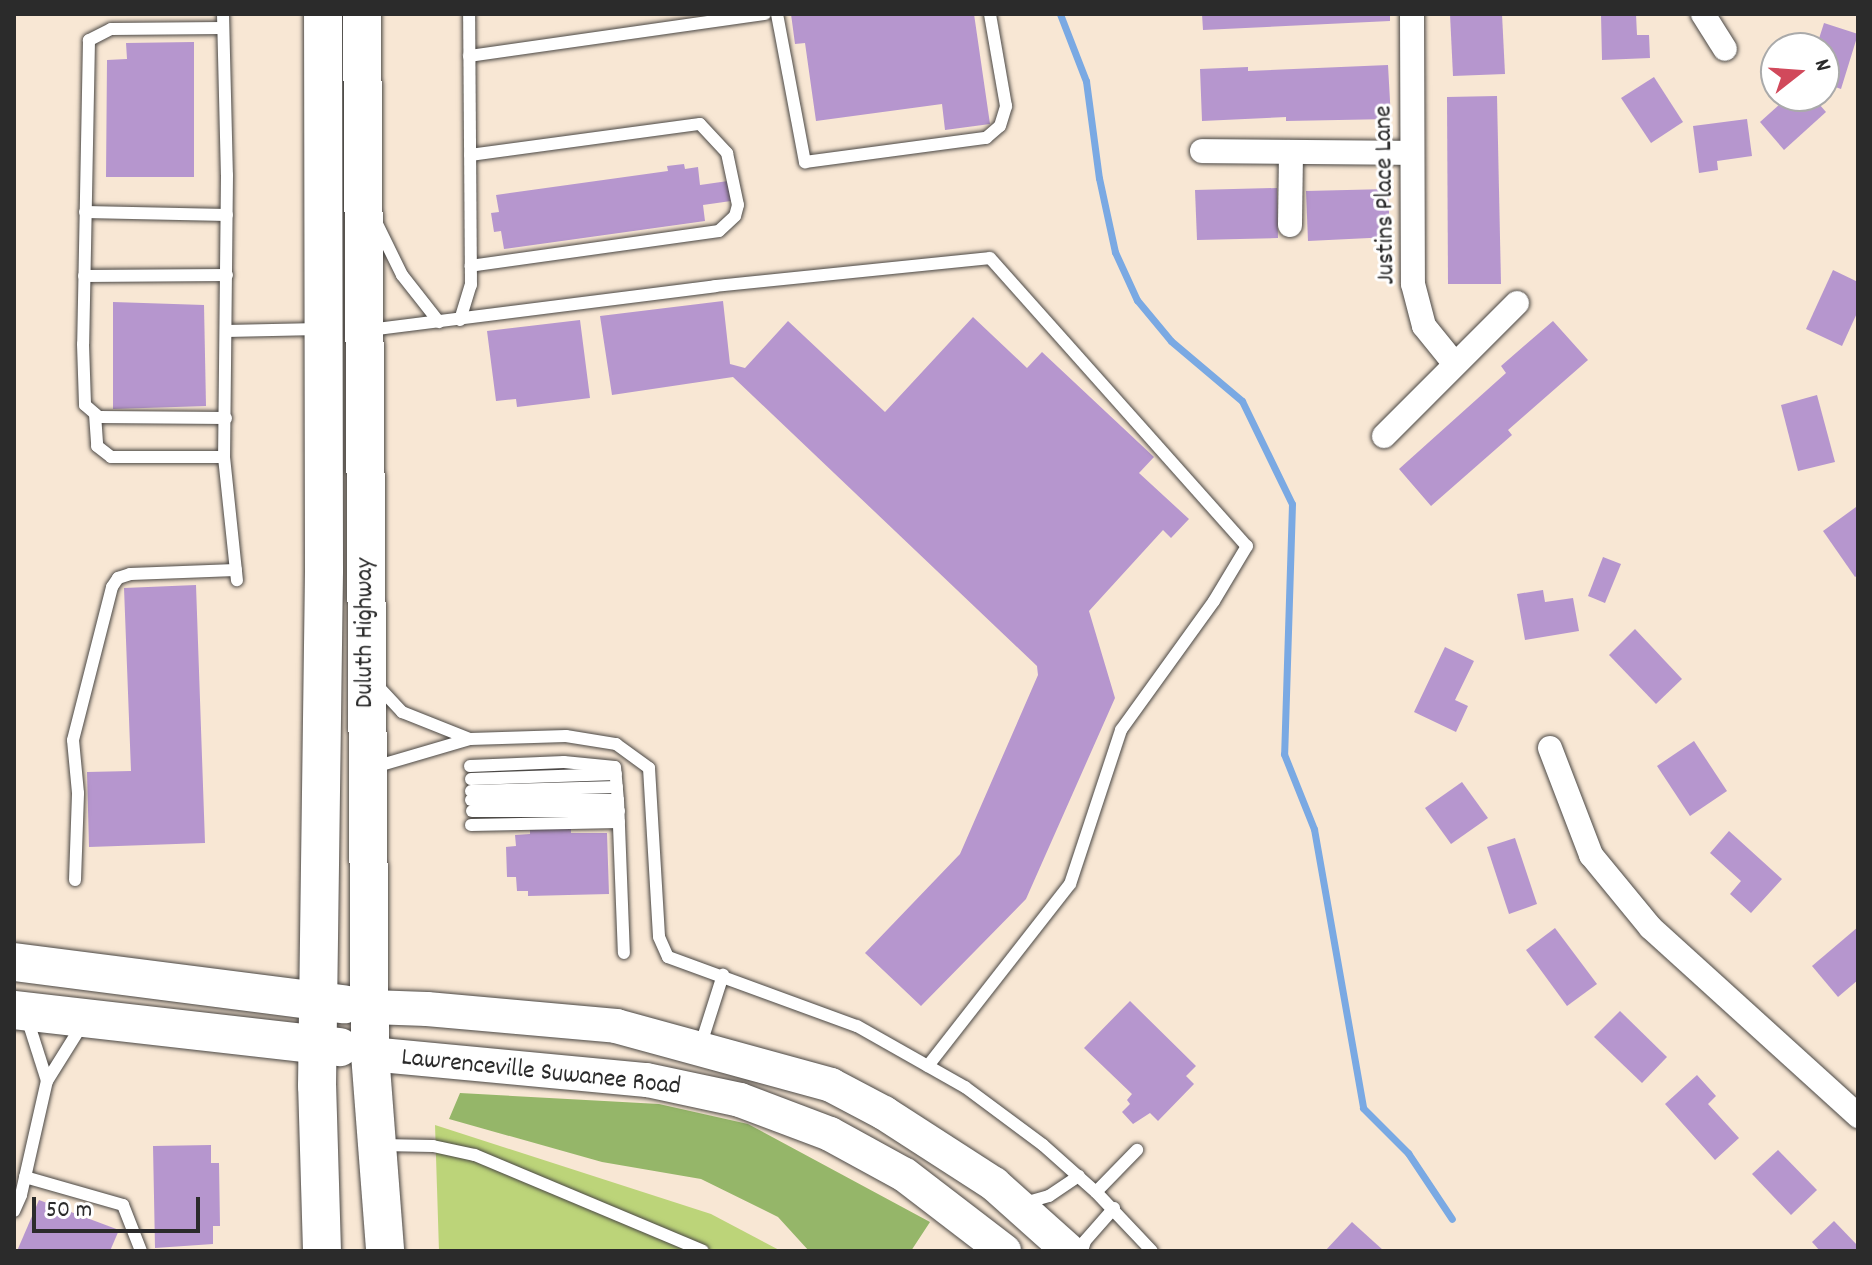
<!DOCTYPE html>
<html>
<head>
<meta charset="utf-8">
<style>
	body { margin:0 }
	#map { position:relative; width:1872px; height:1265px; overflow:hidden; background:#f8e7d4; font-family:Dekko,sans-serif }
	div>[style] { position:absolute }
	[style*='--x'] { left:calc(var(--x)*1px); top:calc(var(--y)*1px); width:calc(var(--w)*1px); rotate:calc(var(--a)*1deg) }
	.green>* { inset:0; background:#bcd479 }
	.forest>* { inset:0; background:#95b669 }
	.stream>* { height:7px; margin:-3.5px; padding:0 3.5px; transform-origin:3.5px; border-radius:3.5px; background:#7aa9e3 }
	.building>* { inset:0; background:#b696ce }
	.roads { filter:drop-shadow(0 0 2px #4a4744) drop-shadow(0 0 2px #4a4744) }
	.service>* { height:12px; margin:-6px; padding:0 6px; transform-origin:6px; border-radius:6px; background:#fff }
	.minor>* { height:24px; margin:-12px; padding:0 12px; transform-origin:12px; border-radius:12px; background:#fff }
	.secondary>* { height:34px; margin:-17px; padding:0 17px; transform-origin:17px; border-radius:17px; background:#fff }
	.primary>* { height:38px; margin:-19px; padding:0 19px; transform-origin:19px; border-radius:19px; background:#fff }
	span { translate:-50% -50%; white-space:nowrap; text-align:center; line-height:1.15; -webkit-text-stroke:6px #fff; paint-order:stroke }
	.street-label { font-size:26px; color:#2b2b2b }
	.frame { position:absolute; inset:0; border:16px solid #2b2b2b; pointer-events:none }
	.north { position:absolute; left:1760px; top:32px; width:80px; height:80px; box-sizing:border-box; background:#fff; border:2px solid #aaa; border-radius:50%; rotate:73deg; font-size:22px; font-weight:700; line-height:32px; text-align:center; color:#2b2b2b }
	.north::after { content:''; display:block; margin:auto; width:28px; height:36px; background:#d1495b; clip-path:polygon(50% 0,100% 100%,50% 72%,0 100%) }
	.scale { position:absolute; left:32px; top:1197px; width:168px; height:36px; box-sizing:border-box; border:4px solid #2b2b2b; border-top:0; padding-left:10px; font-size:24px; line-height:28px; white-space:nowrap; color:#2b2b2b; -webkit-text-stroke:6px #fff; paint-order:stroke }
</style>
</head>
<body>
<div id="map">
	<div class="green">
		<i style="clip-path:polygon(435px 1125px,711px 1214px,781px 1251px,439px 1251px)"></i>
	</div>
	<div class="forest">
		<i style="clip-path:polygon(460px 1093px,659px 1104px,748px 1124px,930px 1222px,911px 1251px,809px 1251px,778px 1217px,701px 1179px,602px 1162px,449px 1119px)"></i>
	</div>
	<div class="stream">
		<i style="--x:1060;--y:14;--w:72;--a:68.8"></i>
		<i style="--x:1086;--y:81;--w:98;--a:82.4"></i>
		<i style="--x:1099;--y:178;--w:76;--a:77.8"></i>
		<i style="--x:1115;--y:252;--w:53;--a:65.4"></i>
		<i style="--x:1137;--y:300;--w:53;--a:50.3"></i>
		<i style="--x:1171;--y:341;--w:93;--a:40.2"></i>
		<i style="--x:1242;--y:401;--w:114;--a:64.1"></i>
		<i style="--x:1292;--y:504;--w:250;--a:91.8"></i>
		<i style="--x:1284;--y:754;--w:81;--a:68.2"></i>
		<i style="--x:1314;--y:829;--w:283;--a:80"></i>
		<i style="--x:1363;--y:1108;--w:64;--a:45"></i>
		<i style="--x:1408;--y:1153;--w:79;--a:56.3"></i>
	</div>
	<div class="building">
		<i style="clip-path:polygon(791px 14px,974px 14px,990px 124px,945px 130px,942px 104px,816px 121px,805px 43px,795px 44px)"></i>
		<i style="clip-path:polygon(1202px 14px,1390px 14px,1390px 21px,1203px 30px)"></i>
		<i style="clip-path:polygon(1450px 14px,1502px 14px,1505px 74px,1453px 76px)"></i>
		<i style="clip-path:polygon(1601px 14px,1636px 14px,1637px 35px,1649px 35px,1650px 58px,1602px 60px)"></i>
		<i style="clip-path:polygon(1824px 23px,1858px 34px,1841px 89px,1824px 83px,1824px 48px,1816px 48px)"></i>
		<i style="clip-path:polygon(194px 42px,194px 177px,106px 177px,107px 60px,127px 59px,126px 43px)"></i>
		<i style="clip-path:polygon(1388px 65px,1391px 119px,1286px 121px,1286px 117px,1202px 121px,1200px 69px,1248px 67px,1248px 71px)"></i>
		<i style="clip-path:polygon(1654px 77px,1683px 122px,1651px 143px,1621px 98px)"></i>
		<i style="clip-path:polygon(1497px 96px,1501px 284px,1448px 284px,1447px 97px)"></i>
		<i style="clip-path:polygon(1789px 96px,1812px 96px,1826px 112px,1784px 150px,1760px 122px)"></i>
		<i style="clip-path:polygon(1747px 119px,1752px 156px,1717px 161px,1718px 170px,1699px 173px,1693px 126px)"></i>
		<i style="clip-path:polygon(684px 164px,685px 169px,698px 167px,700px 185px,728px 181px,731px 201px,703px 205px,705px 221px,504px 249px,501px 231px,494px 232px,491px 213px,499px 212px,496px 195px,668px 171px,667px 166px)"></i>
		<i style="clip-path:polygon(1277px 188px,1278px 238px,1197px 240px,1195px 190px)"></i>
		<i style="clip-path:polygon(1388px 189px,1390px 237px,1308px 241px,1306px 191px)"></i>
		<i style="clip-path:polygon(1833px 270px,1858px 282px,1858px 311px,1842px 346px,1806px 329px)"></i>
		<i style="clip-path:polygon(723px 301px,730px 364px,745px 368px,788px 321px,885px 412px,973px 317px,1027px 368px,1042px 352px,1154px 457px,1139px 473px,1189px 519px,1171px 538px,1163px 530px,1089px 611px,1115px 698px,1026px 899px,921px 1006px,865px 953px,960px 854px,1038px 675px,1037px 666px,733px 377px,612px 395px,600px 316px)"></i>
		<i style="clip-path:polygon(113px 302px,204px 305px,206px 406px,113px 409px)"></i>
		<i style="clip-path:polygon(580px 320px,590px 398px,517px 407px,516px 399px,496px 401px,487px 331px)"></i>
		<i style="clip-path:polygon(1553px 321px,1588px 360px,1508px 430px,1512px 435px,1431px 506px,1399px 469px,1506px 373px,1501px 366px)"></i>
		<i style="clip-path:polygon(1817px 395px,1835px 462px,1798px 471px,1781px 405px)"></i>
		<i style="clip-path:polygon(1856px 507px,1858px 575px,1855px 577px,1823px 531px)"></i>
		<i style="clip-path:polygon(1603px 557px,1621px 564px,1605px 603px,1588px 596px)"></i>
		<i style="clip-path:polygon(196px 585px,205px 843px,89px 847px,87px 772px,131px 771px,124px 588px)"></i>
		<i style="clip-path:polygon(1543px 590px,1545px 602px,1573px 598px,1579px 631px,1525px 640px,1517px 594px)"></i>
		<i style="clip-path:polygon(1635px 629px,1682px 679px,1656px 704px,1609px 655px)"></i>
		<i style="clip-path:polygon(1445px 647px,1474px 661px,1455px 700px,1468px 706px,1456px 732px,1414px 712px)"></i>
		<i style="clip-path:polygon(1694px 741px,1727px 791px,1690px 816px,1657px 766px)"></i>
		<i style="clip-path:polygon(564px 762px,566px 829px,571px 829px,571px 833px,607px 833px,609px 894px,528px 896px,528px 891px,517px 891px,516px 877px,507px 877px,506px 847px,516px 846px,515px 835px,530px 834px,530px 830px,535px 830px,533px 763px)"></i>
		<i style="clip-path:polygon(1462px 782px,1488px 818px,1451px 844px,1425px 808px)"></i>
		<i style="clip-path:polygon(1729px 831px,1782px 879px,1751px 913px,1730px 894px,1741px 881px,1710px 853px)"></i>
		<i style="clip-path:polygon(1515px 838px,1537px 904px,1509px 914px,1487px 847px)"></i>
		<i style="clip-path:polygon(1858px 927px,1858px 980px,1838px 997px,1812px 966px)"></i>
		<i style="clip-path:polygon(1555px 928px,1597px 984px,1567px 1006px,1526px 950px)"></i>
		<i style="clip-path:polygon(1130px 1001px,1196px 1066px,1186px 1076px,1194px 1084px,1158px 1121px,1150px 1113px,1133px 1124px,1122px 1112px,1130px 1104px,1127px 1100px,1132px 1094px,1084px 1048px)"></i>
		<i style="clip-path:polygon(1620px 1011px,1667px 1057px,1642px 1083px,1594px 1037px)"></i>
		<i style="clip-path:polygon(1697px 1075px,1716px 1096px,1708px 1104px,1739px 1138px,1715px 1160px,1665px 1104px)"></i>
		<i style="clip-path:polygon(211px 1145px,211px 1163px,219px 1163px,220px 1226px,213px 1226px,213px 1244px,155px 1248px,153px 1146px)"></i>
		<i style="clip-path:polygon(1778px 1150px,1817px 1190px,1791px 1215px,1752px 1174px)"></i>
		<i style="clip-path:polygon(39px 1200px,119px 1230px,110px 1251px,17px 1251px)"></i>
		<i style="clip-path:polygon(1834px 1221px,1858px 1246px,1858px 1251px,1820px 1251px,1812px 1242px)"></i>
		<i style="clip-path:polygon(1352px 1222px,1384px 1251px,1325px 1251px)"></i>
	</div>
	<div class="roads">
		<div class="service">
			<i style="--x:223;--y:14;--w:161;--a:88.6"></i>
			<i style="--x:227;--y:175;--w:282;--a:90.6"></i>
			<i style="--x:224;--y:457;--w:124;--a:84"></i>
			<i style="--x:777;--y:14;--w:151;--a:79.3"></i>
			<i style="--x:805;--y:162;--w:183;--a:-7.6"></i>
			<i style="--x:986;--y:138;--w:18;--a:-41"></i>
			<i style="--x:1000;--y:126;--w:21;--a:-73"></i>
			<i style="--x:1006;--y:106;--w:93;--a:-99.9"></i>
			<i style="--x:222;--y:28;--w:111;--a:179.5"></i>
			<i style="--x:111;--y:29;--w:25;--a:153"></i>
			<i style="--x:89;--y:40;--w:304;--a:91.1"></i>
			<i style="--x:83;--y:344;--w:61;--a:88.1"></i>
			<i style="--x:85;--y:405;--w:18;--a:41"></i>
			<i style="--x:99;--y:417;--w:127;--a:0.5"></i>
			<i style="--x:469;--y:56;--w:299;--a:-8.1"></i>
			<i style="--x:470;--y:155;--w:232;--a:-7.7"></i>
			<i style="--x:700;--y:124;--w:40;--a:47"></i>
			<i style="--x:727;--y:153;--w:53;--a:78.1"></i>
			<i style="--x:738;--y:205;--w:11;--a:105"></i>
			<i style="--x:735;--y:216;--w:22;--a:137"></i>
			<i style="--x:719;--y:231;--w:251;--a:172"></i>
			<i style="--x:85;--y:212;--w:142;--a:1.2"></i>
			<i style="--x:377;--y:224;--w:57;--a:63.9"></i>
			<i style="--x:402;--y:275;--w:60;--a:51.8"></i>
			<i style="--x:84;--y:276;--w:143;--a:-0.4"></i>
			<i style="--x:460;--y:320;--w:37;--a:-73"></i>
			<i style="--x:471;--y:285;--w:271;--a:-90.4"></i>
			<i style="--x:369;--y:330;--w:349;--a:-7.2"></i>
			<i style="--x:715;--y:286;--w:276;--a:-5.8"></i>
			<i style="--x:990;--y:258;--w:386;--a:48.3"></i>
			<i style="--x:1247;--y:546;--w:64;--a:121"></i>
			<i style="--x:1214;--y:601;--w:159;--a:125.8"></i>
			<i style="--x:1121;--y:730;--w:162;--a:108.3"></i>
			<i style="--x:1070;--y:884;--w:231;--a:128"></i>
			<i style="--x:226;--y:331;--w:93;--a:-1.2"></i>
			<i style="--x:95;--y:414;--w:32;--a:86"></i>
			<i style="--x:97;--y:446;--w:18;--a:38"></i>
			<i style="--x:111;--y:457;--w:113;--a:0"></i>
			<i style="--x:375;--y:683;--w:40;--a:47"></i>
			<i style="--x:402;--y:712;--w:73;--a:21.7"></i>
			<i style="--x:470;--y:766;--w:94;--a:-2.4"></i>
			<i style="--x:564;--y:762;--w:51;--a:5.6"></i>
			<i style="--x:615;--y:767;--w:33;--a:85"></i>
			<i style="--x:371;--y:768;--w:103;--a:-16.3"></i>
			<i style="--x:470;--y:739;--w:96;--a:-1.8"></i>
			<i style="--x:566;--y:736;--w:51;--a:9.1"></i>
			<i style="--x:616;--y:744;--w:41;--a:36"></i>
			<i style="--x:649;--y:768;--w:169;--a:86.6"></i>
			<i style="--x:659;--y:937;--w:22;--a:66"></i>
			<i style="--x:668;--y:957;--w:201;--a:20.1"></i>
			<i style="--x:857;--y:1026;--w:124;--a:29.5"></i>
			<i style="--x:965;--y:1087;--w:97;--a:36.6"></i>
			<i style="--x:1043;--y:1145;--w:71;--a:41.6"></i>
			<i style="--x:1096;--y:1192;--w:81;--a:46.5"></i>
			<i style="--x:471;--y:779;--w:145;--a:-2"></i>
			<i style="--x:471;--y:791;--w:146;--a:-1.6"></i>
			<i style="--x:471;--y:800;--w:147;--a:0"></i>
			<i style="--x:618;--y:800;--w:153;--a:87.8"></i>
			<i style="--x:472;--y:811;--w:147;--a:0"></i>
			<i style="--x:471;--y:825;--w:148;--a:-1.2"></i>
			<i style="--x:75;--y:880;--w:87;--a:-88"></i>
			<i style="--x:78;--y:793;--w:53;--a:-95.4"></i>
			<i style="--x:73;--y:740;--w:158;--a:-75.7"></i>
			<i style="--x:112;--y:587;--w:11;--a:-56"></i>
			<i style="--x:118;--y:578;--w:13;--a:-18"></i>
			<i style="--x:130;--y:574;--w:106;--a:-2.2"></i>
			<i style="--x:26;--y:1015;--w:69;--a:72.3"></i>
			<i style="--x:700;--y:1047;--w:76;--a:-72.3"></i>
			<i style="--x:381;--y:1145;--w:52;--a:1.1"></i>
			<i style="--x:433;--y:1146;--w:43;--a:12.1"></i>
			<i style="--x:475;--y:1155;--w:247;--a:22.8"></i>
			<i style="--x:25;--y:1177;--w:102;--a:15.9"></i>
			<i style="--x:123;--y:1205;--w:49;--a:68.6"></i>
			<i style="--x:1096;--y:1192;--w:59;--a:-45.7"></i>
			<i style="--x:1021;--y:1204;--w:29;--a:-16"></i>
			<i style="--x:1049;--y:1196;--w:36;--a:-34"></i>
			<i style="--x:14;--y:1211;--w:17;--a:-66"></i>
			<i style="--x:21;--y:1195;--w:117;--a:-77.2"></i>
			<i style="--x:47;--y:1081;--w:66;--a:-58"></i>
			<i style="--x:1082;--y:1251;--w:10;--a:-73"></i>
			<i style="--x:1085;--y:1241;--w:44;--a:-48.7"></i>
		</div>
		<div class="minor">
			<i style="--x:1412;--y:14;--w:270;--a:89.8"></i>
			<i style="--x:1413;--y:284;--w:43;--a:75.3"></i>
			<i style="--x:1424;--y:326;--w:48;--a:51"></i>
			<i style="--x:1703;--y:14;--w:41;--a:57.8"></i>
			<i style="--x:1202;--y:151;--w:210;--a:0.5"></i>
			<i style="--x:1290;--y:225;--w:73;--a:-89.2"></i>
			<i style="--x:1384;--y:436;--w:188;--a:-45"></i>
			<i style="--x:1550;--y:748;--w:115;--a:69"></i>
			<i style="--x:1591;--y:855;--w:94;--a:50.6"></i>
			<i style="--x:1651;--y:928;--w:280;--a:42.2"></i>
		</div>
		<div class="secondary">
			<i style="--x:371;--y:1007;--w:56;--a:2"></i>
			<i style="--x:427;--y:1009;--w:190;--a:5.1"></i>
			<i style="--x:616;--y:1026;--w:223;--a:15.3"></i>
			<i style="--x:831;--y:1085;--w:60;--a:27.8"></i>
			<i style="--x:884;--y:1113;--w:131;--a:32.8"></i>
			<i style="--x:994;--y:1184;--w:101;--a:41.8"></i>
			<i style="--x:370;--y:1054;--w:278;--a:5.4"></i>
			<i style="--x:647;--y:1080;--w:95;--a:12.1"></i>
			<i style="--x:740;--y:1100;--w:96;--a:20.7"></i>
			<i style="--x:830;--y:1134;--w:85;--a:28.7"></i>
			<i style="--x:905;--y:1175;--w:125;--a:37.5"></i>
		</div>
		<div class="primary">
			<i style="--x:362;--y:14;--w:1040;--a:89.56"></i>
			<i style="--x:370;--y:1054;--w:198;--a:85.6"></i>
			<i style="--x:14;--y:962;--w:333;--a:7.3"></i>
			<i style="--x:14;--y:1010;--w:328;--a:6.5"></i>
			<i style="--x:322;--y:1251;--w:165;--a:-91.7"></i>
			<i style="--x:317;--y:1086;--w:516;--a:-89.22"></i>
			<i style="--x:324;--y:570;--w:556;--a:-90.1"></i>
		</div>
	</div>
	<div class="street-label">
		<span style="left:1386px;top:195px;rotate:-91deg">Justins Place Lane</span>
		<span style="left:366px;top:633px;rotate:-90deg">Duluth Highway</span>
		<span style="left:541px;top:1073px;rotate:6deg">Lawrenceville Suwanee Road</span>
	</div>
	<div class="frame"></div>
	<div class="north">N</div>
	<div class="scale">50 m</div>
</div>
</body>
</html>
